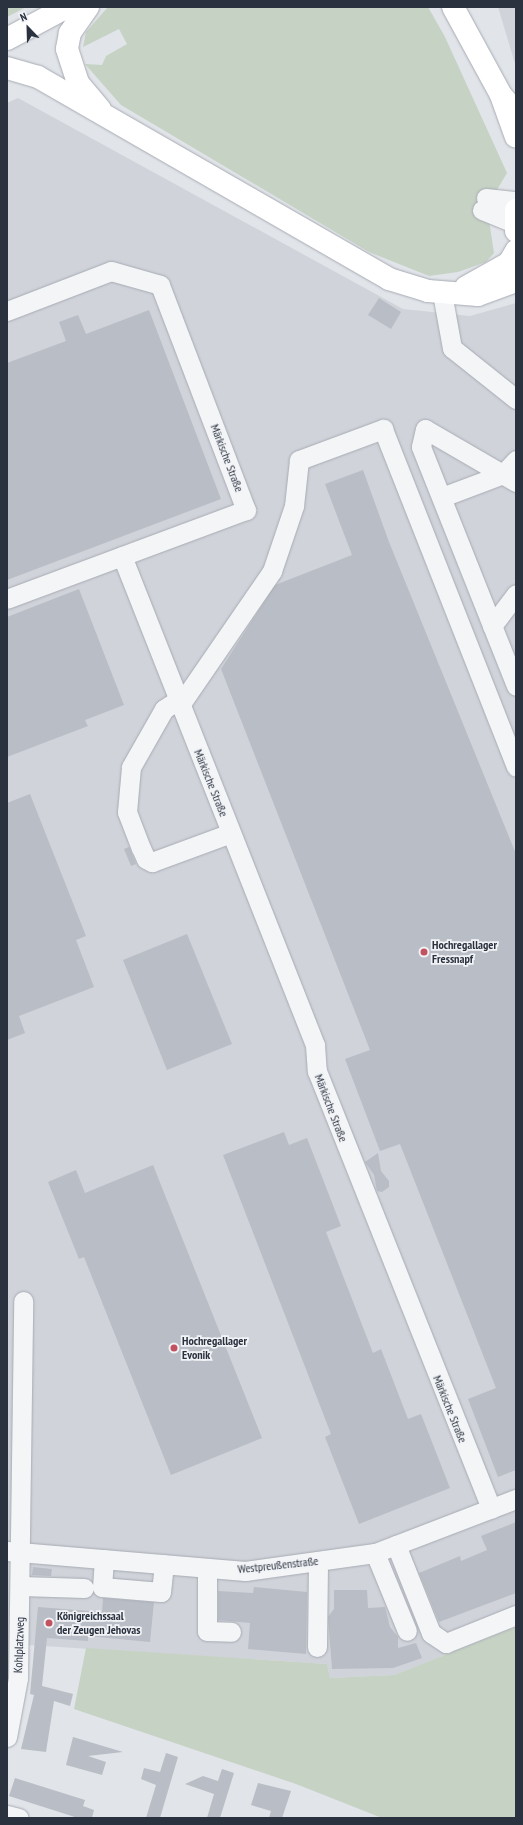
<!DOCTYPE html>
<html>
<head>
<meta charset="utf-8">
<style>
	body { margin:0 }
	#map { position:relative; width:523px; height:1825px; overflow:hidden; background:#e1e4e9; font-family:"PT Sans Narrow",sans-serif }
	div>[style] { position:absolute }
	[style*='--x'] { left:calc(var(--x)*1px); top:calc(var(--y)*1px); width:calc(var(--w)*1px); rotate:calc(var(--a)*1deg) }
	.built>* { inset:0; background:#d0d3da }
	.green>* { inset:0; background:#c6d2c3 }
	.building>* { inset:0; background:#b9bdc5 }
	.roads { filter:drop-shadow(0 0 1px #a7abb3) drop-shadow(0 0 1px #a7abb3) }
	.minor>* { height:19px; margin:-9.5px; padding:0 9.5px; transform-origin:9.5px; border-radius:9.5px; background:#f4f5f7 }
	.major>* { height:22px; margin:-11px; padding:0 11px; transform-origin:11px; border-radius:11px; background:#fff }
	.dots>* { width:11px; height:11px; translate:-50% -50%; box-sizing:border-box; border:2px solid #f1f3f6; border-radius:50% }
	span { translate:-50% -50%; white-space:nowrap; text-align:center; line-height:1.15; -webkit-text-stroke:3.5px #f1f3f6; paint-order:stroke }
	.street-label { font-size:12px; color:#2b323f }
	.poi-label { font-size:12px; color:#2b323f; font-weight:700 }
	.left { translate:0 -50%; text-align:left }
	.frame { position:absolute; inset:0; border:8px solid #2b323f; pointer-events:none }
	.north { position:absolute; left:8px; top:8px; width:40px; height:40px; -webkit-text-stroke:3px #f1f3f6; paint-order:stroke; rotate:337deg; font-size:11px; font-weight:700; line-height:16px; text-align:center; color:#2b323f }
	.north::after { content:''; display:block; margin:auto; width:14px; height:18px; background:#2b323f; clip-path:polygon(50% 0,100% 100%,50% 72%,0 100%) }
</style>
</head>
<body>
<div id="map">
	<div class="built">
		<i style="clip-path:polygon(498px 7px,516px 7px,516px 67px)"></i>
		<i style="clip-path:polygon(18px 98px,403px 309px,470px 316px,516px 303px,516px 1627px,394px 1675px,330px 1678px,327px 1664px,12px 1644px,10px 1672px,7px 1671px,7px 103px)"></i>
	</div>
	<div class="green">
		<i style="clip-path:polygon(7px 7px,26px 7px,7px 17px)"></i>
		<i style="clip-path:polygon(108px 7px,428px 7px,445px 37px,507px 173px,495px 193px,489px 220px,494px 253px,486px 262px,458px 272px,429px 276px,369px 252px,121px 105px,85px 64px,102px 65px,106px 56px,127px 44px,119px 29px,83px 47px,86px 32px)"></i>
		<i style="clip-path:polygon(516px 1627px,516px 1818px,382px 1818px,296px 1784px,74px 1709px,86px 1648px,327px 1664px,330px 1678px,394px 1675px)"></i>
	</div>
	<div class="building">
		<i style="clip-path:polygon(379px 298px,401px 312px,391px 329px,368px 315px)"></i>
		<i style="clip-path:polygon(149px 310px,221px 499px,7px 580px,7px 363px,66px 341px,59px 322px,78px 315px,86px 334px)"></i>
		<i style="clip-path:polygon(363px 470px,389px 542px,516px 854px,516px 1470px,498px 1477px,468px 1399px,496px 1388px,400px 1144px,380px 1151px,345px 1059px,370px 1050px,221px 669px,275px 585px,352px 555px,325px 484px)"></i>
		<i style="clip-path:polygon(79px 589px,124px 705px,85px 720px,88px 726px,7px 757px,7px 617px)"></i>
		<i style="clip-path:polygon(30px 794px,86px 936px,76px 940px,94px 987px,19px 1016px,25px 1033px,7px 1040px,7px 803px)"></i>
		<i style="clip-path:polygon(129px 847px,136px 864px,131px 866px,124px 849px)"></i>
		<i style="clip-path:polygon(187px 934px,232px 1044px,167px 1070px,123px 960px)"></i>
		<i style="clip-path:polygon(284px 1132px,289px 1145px,307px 1138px,341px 1226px,326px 1232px,373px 1353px,381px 1349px,408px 1419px,421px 1414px,450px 1488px,359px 1524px,325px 1437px,331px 1434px,223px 1155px)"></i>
		<i style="clip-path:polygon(378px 1153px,381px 1171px,389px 1181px,389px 1187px,382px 1192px,377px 1191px,374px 1175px,365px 1162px)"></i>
		<i style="clip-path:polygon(153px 1165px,262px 1438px,171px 1475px,84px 1257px,79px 1259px,48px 1182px,76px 1170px,85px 1193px)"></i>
		<i style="clip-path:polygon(516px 1522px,516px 1593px,439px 1622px,419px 1573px,460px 1556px,461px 1561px,487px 1550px,481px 1536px)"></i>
		<i style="clip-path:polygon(33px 1567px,52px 1569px,51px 1576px,32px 1575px)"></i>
		<i style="clip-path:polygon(254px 1587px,307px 1592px,306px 1654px,248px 1649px,250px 1623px,218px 1620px,218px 1591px,253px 1593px)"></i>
		<i style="clip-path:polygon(334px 1590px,367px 1590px,368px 1608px,385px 1607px,390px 1627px,398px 1637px,398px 1648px,416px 1643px,422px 1658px,393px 1668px,332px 1669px,328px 1617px,334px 1609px)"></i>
		<i style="clip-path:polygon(103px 1598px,154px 1602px,150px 1642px,88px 1636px,88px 1641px,47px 1638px,42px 1686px,73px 1694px,70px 1706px,54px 1701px,46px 1752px,21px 1749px,34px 1695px,30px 1694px,38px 1607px,102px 1612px)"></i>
		<i style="clip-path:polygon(73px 1737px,123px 1752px,88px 1756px,106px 1762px,102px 1775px,66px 1765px)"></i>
		<i style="clip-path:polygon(166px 1753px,178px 1757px,160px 1818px,146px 1818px,156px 1785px,141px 1779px,144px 1768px,160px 1772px)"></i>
		<i style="clip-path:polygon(222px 1769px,234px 1773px,220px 1818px,207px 1818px,214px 1794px,185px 1784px,203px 1776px,218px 1781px)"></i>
		<i style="clip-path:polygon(15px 1778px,85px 1800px,83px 1806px,94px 1810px,92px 1818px,78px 1818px,9px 1796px)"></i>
		<i style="clip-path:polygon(258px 1783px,291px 1791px,282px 1818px,269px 1818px,271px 1811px,251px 1805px)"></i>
	</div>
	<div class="roads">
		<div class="minor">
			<i style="--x:486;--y:198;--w:30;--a:6"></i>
			<i style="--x:482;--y:210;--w:35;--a:22"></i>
			<i style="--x:442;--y:293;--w:56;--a:79.7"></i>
			<i style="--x:452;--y:348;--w:82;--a:38.6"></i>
			<i style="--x:7;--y:311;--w:111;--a:-21"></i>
			<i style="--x:111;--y:271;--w:51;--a:15.9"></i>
			<i style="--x:160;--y:285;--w:241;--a:69.1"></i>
			<i style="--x:246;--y:510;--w:255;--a:159.6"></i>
			<i style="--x:516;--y:482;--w:105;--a:-149.8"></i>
			<i style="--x:425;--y:429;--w:18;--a:103"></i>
			<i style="--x:421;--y:447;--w:257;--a:68.3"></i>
			<i style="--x:442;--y:497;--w:65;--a:-20.7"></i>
			<i style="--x:503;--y:474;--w:19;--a:-47"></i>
			<i style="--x:122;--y:556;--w:526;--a:68.46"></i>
			<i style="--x:315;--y:1045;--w:26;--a:86"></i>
			<i style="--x:317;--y:1071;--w:471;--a:68.3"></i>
			<i style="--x:492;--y:626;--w:40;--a:-53"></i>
			<i style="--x:178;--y:700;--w:17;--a:147"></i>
			<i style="--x:164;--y:709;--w:67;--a:119.6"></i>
			<i style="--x:131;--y:767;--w:45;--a:95.1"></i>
			<i style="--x:127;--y:812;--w:39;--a:69"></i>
			<i style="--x:141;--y:848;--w:12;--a:66"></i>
			<i style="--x:146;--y:859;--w:7;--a:27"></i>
			<i style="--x:152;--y:862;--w:84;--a:-20.2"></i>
			<i style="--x:180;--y:705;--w:163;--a:-55.5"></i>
			<i style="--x:272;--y:571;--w:69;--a:-71.3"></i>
			<i style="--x:294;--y:506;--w:46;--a:-83.8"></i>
			<i style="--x:299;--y:460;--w:90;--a:-20.3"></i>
			<i style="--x:383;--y:429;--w:363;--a:68.5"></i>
			<i style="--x:396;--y:1545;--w:95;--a:68.3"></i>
			<i style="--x:431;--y:1633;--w:18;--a:34"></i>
			<i style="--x:446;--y:1643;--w:75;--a:-21.8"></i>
			<i style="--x:7;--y:1551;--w:239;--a:4.8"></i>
			<i style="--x:245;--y:1571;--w:131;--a:-7.9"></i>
			<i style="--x:375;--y:1553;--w:151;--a:-21"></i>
			<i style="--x:375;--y:1553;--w:84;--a:67.7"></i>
			<i style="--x:104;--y:1559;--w:28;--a:94"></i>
			<i style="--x:102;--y:1587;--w:59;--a:4.8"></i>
			<i style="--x:161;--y:1592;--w:28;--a:-84"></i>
			<i style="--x:207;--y:1568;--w:63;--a:90"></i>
			<i style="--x:207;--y:1631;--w:24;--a:2"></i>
			<i style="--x:21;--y:1586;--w:63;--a:1.8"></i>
			<i style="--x:317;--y:1647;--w:86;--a:-89.3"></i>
			<i style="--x:7;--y:1737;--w:60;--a:-79.4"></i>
			<i style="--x:18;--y:1678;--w:377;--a:-89.2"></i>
			<i style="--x:7;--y:1815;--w:12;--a:14"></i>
		</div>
		<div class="major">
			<i style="--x:88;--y:7;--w:32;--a:125"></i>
			<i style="--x:70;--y:33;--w:16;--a:101"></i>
			<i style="--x:67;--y:49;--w:36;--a:72"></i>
			<i style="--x:78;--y:83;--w:34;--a:50"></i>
			<i style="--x:453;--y:7;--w:100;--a:61.4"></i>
			<i style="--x:501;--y:95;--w:23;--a:49"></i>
			<i style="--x:7;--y:39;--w:68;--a:-28.1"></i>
			<i style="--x:7;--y:68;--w:32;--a:16"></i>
			<i style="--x:38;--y:77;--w:405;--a:29.9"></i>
			<i style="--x:389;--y:279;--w:41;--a:17.1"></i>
			<i style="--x:428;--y:291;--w:50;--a:4.6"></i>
			<i style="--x:478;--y:295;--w:40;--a:-20.2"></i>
			<i style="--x:502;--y:98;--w:41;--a:70.3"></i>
			<i style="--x:516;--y:210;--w:21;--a:90"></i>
			<i style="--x:466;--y:287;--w:49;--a:-29.2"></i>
			<i style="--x:509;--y:263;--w:14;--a:-60"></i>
		</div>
	</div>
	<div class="dots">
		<i style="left:424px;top:952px;background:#c3525f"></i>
		<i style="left:174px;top:1348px;background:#c3525f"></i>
		<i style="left:49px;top:1623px;background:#c3525f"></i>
	</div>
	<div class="street-label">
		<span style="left:227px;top:458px;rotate:69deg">Märkische Straße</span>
		<span style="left:211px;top:783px;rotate:68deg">Märkische Straße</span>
		<span style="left:331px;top:1108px;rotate:69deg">Märkische Straße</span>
		<span style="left:450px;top:1409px;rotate:68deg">Märkische Straße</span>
		<span style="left:278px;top:1565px;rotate:-6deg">Westpreußenstraße</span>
		<span style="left:19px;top:1645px;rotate:-88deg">Kohlplatzweg</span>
	</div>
	<div class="poi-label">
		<span class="left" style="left:432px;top:952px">Hochregallager<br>Fressnapf</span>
		<span class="left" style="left:182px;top:1348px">Hochregallager<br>Evonik</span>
		<span class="left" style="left:57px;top:1623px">Königreichssaal<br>der Zeugen Jehovas</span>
	</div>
	<div class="frame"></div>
	<div class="north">N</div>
</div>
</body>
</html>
